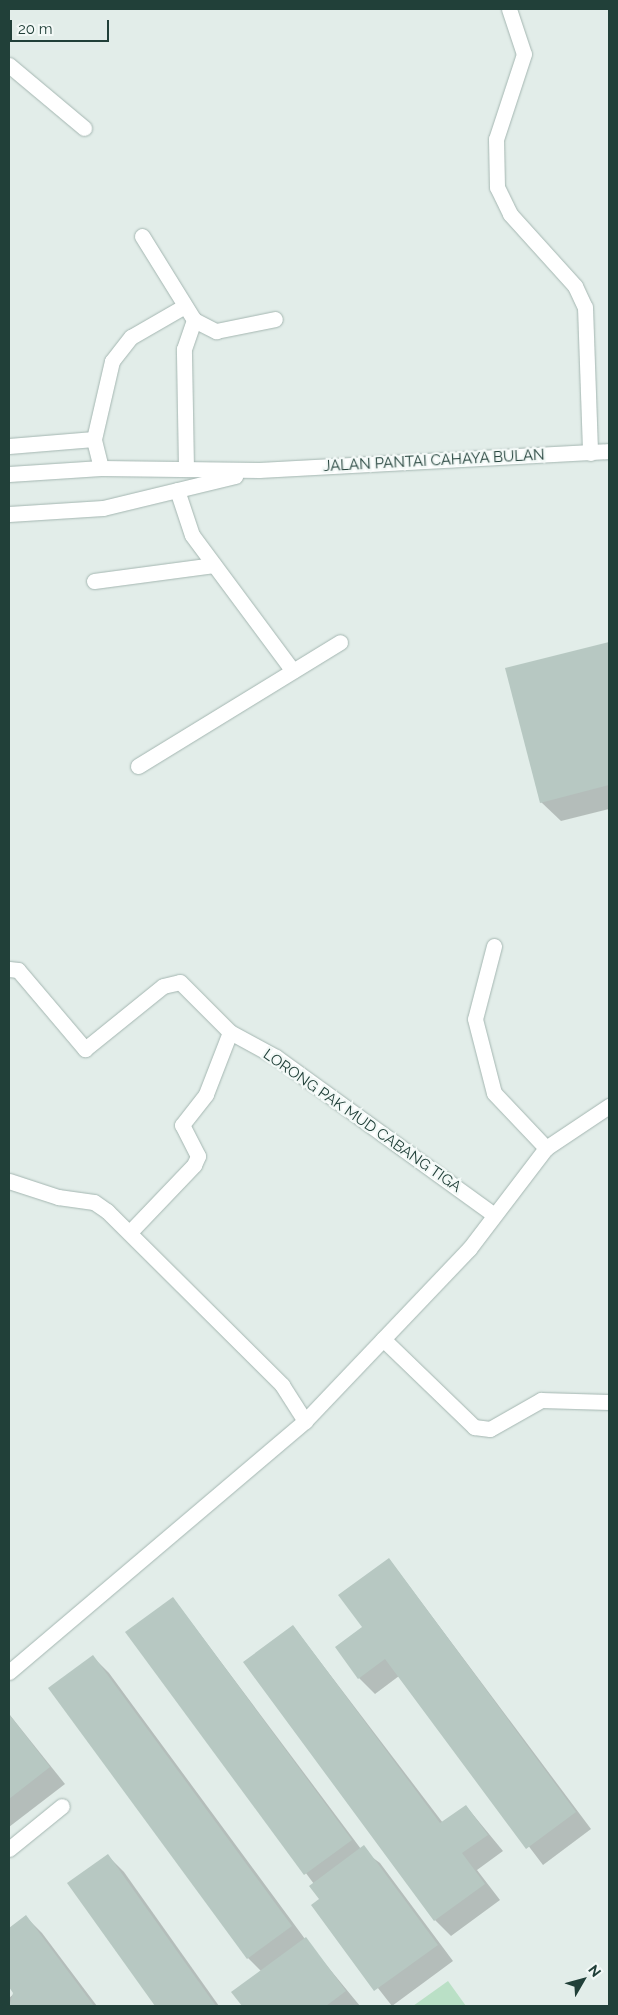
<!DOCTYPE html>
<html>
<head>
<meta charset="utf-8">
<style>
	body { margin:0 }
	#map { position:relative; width:618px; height:2015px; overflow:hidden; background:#e2ede9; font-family:Raleway,sans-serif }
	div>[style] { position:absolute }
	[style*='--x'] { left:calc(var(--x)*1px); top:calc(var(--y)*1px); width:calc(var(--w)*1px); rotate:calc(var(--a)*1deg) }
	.green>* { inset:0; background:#bae0c6 }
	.shadow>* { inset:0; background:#0003 }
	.building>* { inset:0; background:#b7c8c2 }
	.roads { filter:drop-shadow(0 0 1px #a4b6b1) drop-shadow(0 0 1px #a4b6b1) }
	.minor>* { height:15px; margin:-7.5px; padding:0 7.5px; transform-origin:7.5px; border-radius:7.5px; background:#fff }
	span { translate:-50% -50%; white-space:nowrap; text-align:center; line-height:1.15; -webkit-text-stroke:4.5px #f3f9f7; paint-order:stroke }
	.street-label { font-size:15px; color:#214039 }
	.frame { position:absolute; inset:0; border:10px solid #214039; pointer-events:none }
	.north { position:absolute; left:558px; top:1955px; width:50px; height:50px; -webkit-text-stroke:4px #f3f9f7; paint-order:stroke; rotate:52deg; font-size:14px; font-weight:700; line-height:20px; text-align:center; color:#214039 }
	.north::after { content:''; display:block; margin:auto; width:18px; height:22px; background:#214039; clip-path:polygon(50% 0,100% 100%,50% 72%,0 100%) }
	.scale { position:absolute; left:10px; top:20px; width:99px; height:22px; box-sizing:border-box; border:2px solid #214039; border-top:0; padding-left:6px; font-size:15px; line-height:18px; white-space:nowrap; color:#214039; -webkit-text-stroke:4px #f3f9f7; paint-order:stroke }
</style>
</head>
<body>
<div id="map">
	<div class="green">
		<i style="clip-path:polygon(448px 1981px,466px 2006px,413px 2006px)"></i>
	</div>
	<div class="shadow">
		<i style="clip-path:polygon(609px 643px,609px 809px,561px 821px,541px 802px,507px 669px)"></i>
		<i style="clip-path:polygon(389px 1559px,591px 1829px,543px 1865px,399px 1676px,375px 1694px,359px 1678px,364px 1628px)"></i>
		<i style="clip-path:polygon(173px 1598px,361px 1849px,380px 1863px,453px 1961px,392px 2006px,313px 1905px,321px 1899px,314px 1884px,127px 1632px)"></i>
		<i style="clip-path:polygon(293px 1626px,443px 1823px,466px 1806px,503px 1851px,477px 1870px,500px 1900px,451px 1936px,435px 1920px)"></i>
		<i style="clip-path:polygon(93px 1657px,109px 1673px,305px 1939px,360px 2006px,243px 2006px,233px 1992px,261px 1971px,248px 1958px)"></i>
		<i style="clip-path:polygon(9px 1714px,65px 1784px,9px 1827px)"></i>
		<i style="clip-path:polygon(108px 1856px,124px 1872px,219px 2006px,157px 2006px,69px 1883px)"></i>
		<i style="clip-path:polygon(26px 1917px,42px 1933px,97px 2006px,9px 2006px,9px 1998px,15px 1993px,9px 1985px,9px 1929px)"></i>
	</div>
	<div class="building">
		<i style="clip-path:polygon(609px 642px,609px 785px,540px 803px,505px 668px)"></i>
		<i style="clip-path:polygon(389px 1558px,576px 1812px,526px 1849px,385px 1659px,358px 1679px,335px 1647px,362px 1627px,338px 1595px)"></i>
		<i style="clip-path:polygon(173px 1597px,352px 1840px,304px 1875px,125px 1632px)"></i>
		<i style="clip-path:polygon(293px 1625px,440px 1823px,466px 1805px,488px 1835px,462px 1853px,485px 1884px,434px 1921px,243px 1662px)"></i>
		<i style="clip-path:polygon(93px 1655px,292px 1926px,247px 1959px,48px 1688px)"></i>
		<i style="clip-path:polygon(9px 1714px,50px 1767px,9px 1799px)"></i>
		<i style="clip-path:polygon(364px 1845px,438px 1945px,374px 1991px,311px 1905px,319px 1899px,309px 1886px)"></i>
		<i style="clip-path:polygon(108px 1854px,216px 2006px,155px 2006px,67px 1883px)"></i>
		<i style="clip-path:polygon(26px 1915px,94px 2006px,9px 2006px,13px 1993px,9px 1987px,9px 1928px)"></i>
		<i style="clip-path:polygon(306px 1937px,346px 1991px,326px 2006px,242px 2006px,231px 1992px)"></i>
	</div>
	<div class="roads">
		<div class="minor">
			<i style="--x:509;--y:9;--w:47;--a:71.6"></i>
			<i style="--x:524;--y:54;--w:89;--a:108.2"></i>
			<i style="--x:496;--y:139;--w:48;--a:88.8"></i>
			<i style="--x:497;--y:187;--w:30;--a:64"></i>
			<i style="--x:510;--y:214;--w:97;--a:47.9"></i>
			<i style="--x:575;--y:286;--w:23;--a:65"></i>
			<i style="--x:585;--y:307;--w:146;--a:88"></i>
			<i style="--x:9;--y:65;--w:98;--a:40"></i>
			<i style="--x:142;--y:236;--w:99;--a:58.2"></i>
			<i style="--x:194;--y:320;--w:25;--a:27"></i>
			<i style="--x:216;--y:331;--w:60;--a:-11.5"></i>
			<i style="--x:9;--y:446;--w:85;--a:-4.7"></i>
			<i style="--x:101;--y:468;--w:30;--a:-104"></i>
			<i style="--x:94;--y:439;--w:80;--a:-77"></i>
			<i style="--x:112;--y:361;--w:31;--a:-52"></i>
			<i style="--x:131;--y:337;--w:62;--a:-29.9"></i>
			<i style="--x:186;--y:469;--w:120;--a:-91"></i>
			<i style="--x:184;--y:349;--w:31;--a:-71"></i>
			<i style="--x:9;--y:474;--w:92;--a:-3.7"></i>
			<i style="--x:101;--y:468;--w:158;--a:0.7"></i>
			<i style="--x:259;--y:470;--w:351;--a:-3.1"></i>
			<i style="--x:177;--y:490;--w:47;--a:71.6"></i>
			<i style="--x:192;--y:535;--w:169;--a:53.4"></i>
			<i style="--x:9;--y:514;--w:94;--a:-3.7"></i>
			<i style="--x:103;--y:508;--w:136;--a:-13.6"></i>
			<i style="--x:94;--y:581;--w:121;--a:-7.6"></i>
			<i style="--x:138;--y:766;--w:237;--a:-31.5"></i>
			<i style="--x:494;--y:946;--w:75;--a:104.6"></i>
			<i style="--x:475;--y:1019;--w:76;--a:75.6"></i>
			<i style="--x:494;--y:1093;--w:76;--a:46.6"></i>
			<i style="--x:9;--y:969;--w:9;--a:6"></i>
			<i style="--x:18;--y:970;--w:104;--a:49.7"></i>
			<i style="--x:85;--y:1049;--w:100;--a:-38.9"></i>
			<i style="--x:163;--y:986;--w:17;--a:-13"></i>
			<i style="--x:180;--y:982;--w:71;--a:45"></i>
			<i style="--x:230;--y:1032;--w:52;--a:28.5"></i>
			<i style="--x:276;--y:1057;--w:268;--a:35.9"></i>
			<i style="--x:9;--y:1181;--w:52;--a:18.1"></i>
			<i style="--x:58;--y:1197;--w:36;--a:8"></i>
			<i style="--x:94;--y:1202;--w:16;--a:35"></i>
			<i style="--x:107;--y:1211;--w:247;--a:44.8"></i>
			<i style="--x:282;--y:1385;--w:43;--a:57.4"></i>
			<i style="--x:130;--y:1232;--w:93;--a:-46.3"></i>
			<i style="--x:194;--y:1165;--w:10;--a:-66"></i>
			<i style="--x:198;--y:1156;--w:35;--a:-117"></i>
			<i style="--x:182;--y:1125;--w:39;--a:-52"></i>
			<i style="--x:206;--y:1094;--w:66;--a:-68.8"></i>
			<i style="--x:383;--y:1339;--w:127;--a:44"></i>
			<i style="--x:474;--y:1427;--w:16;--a:7"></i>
			<i style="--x:490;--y:1429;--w:59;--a:-29.6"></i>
			<i style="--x:541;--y:1400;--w:68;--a:1.7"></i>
			<i style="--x:9;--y:1672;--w:388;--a:-40.3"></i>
			<i style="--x:305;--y:1421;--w:238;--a:-46.4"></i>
			<i style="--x:469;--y:1249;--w:127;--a:-52.7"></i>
			<i style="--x:546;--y:1148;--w:76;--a:-33.7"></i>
			<i style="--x:9;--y:1849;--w:68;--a:-39.1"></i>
		</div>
	</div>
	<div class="street-label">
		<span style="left:434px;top:461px;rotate:-3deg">JALAN PANTAI CAHAYA BULAN</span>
		<span style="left:362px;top:1121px;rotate:35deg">LORONG PAK MUD CABANG TIGA</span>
	</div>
	<div class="frame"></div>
	<div class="north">N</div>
	<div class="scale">20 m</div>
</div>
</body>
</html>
